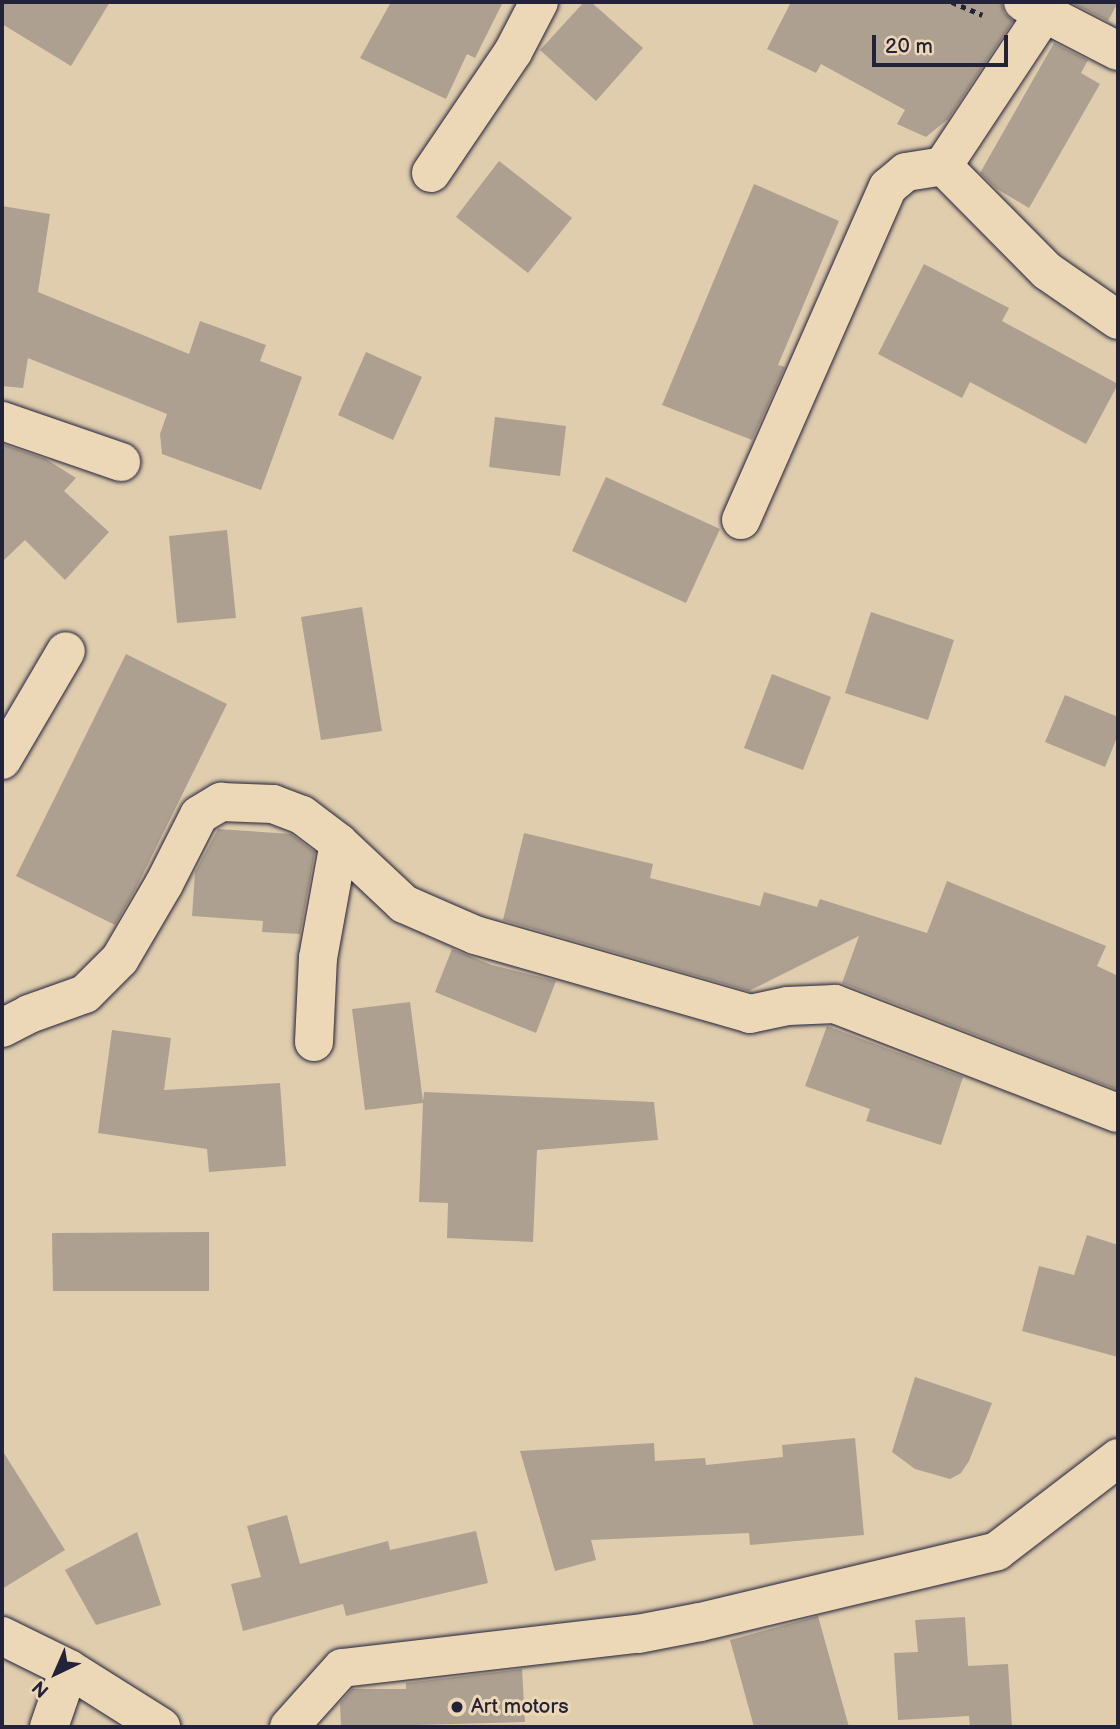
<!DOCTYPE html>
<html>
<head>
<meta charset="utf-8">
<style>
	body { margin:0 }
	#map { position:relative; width:1120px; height:1729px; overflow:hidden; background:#e0cdae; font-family:"Balsamiq Sans",sans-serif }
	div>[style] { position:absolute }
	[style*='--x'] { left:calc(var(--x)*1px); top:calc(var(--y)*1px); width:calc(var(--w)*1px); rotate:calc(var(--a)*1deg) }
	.building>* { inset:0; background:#aea090 }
	.path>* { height:4.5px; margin-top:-2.25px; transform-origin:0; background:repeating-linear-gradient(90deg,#22223b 0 5px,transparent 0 10px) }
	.roads { filter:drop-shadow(0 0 2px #22223b) drop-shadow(0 0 2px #22223b) }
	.minor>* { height:38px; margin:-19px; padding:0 19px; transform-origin:19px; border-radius:19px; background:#ecd8b6 }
	.dots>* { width:19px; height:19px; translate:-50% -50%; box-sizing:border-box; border:4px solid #ecd8b6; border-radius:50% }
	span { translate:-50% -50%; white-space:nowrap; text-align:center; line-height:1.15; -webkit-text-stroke:6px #ecd8b6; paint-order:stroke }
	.poi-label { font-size:21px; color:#22223b }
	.left { translate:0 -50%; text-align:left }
	.frame { position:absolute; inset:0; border:4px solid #22223b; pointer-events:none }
	.north { position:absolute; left:21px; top:1638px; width:70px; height:70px; -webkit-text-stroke:5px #ecd8b6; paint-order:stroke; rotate:224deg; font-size:19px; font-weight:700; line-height:28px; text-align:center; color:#22223b }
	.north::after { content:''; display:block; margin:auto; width:24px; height:32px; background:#22223b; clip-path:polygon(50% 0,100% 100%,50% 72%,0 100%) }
	.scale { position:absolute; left:872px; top:35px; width:136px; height:32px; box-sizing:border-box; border:4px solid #22223b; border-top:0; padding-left:9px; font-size:21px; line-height:24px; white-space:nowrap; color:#22223b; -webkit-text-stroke:5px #ecd8b6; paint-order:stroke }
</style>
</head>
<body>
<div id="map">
	<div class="building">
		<i style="clip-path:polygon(2px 2px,110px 2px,71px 66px,2px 24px)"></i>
		<i style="clip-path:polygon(391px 2px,503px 2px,475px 58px,467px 54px,446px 99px,360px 58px)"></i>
		<i style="clip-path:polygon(584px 2px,591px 2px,643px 48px,596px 101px,540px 50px)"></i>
		<i style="clip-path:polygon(791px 2px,1001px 2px,1004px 13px,1013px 21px,948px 119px,926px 137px,897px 124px,905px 110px,821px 64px,816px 73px,767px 49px)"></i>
		<i style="clip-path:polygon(1070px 2px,1118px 2px,1108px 21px)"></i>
		<i style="clip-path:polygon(1054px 43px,1088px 60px,1081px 73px,1100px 84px,1029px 208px,997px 189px,980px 173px)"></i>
		<i style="clip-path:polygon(499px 161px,572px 218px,528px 273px,456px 217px)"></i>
		<i style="clip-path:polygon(754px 184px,839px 221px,778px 365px,785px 367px,752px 440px,662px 405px)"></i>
		<i style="clip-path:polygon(2px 206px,50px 214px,38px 292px,189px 354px,200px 321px,266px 345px,260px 361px,302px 377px,261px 490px,162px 454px,160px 434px,167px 414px,28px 358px,23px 388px,2px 386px)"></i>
		<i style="clip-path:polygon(924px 264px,1009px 308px,1002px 321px,1118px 384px,1086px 444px,970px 382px,962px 398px,878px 354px)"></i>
		<i style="clip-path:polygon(366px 352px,422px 377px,393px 440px,338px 415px)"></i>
		<i style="clip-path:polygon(495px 417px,566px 426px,560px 476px,489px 467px)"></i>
		<i style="clip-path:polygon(2px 444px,46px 459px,76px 478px,64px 491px,109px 532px,65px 580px,25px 540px,2px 562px)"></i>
		<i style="clip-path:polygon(606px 477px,720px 529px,686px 603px,572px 551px)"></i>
		<i style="clip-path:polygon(227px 530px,236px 618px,177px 623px,169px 536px)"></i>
		<i style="clip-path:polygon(362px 607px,382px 731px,321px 740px,301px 617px)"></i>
		<i style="clip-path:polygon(871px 612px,954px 640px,928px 720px,845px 693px)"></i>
		<i style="clip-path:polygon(126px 654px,227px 704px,136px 888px,115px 925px,16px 876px)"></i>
		<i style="clip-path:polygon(772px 674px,831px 697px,803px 770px,744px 748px)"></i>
		<i style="clip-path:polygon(1065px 695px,1118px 717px,1118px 735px,1105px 767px,1045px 742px)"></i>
		<i style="clip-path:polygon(218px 829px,291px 834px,315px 852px,300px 934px,262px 932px,263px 921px,192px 916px,195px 872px)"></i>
		<i style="clip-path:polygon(524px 833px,653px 864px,650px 878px,760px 906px,764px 892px,817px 907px,820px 899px,927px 933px,947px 881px,1106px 946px,1097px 966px,1118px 976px,1118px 1090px,842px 983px,859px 936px,749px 991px,503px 920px)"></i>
		<i style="clip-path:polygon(452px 949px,492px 965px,556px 981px,536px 1033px,435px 992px)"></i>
		<i style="clip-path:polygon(410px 1002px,423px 1101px,424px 1092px,654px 1102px,658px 1140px,537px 1150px,533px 1242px,447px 1238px,448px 1203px,419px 1202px,423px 1103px,365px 1110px,352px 1009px)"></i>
		<i style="clip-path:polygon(827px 1026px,963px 1077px,941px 1145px,866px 1121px,870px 1109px,805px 1086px)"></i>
		<i style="clip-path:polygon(112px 1030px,171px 1038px,164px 1090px,280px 1083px,286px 1166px,209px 1172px,207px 1149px,98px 1133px)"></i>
		<i style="clip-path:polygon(209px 1232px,209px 1291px,53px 1291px,52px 1233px)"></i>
		<i style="clip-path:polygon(1087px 1235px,1118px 1245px,1118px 1357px,1022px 1331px,1039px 1266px,1074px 1275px)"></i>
		<i style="clip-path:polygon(915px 1377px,992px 1403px,969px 1461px,961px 1473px,950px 1479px,915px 1469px,892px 1452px)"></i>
		<i style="clip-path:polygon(855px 1438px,864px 1535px,750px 1545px,749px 1533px,591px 1540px,596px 1560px,555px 1571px,520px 1451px,654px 1443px,655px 1461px,705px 1458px,706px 1465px,783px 1457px,782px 1445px)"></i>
		<i style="clip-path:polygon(2px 1450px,65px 1550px,2px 1589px)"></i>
		<i style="clip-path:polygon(287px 1515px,300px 1564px,388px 1541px,390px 1550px,476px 1531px,488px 1583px,346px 1616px,343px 1604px,243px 1631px,231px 1584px,261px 1577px,247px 1526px)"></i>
		<i style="clip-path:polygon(137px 1532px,161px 1605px,96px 1625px,65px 1570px)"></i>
		<i style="clip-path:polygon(818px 1616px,849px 1727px,754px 1727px,730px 1640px)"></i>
		<i style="clip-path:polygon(965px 1617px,968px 1666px,1008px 1664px,1012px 1727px,970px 1727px,969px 1716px,898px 1720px,894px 1653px,918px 1652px,915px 1620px)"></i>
		<i style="clip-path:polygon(522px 1669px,525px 1722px,341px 1727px,340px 1703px,352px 1689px,406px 1689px,406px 1683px)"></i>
	</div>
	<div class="path">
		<i style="--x:952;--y:2;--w:33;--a:23"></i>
	</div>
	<div class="roads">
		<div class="minor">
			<i style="--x:1023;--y:2;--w:107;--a:27.3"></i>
			<i style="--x:943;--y:166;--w:148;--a:45.3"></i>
			<i style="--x:1047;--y:271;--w:86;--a:34.6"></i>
			<i style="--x:431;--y:173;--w:146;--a:-55.9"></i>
			<i style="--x:513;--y:52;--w:56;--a:-62.5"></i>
			<i style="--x:2;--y:421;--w:126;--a:19"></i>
			<i style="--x:741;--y:520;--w:364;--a:-66.2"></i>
			<i style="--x:888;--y:187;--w:23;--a:-40"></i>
			<i style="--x:906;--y:172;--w:37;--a:-9"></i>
			<i style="--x:943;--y:166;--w:185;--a:-56.5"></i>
			<i style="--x:2;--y:760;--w:126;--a:-59.6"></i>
			<i style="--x:2;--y:1028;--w:30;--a:-27"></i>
			<i style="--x:29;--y:1014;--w:59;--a:-19.7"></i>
			<i style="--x:85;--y:994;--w:49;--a:-45"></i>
			<i style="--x:120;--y:959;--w:87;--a:-59.6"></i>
			<i style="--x:164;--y:884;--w:77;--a:-63.1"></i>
			<i style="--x:199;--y:815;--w:26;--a:-31"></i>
			<i style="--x:221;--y:802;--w:52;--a:2.2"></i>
			<i style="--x:273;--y:804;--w:31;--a:21"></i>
			<i style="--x:302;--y:815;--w:46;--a:37.1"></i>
			<i style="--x:339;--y:843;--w:89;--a:43.2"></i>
			<i style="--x:404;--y:904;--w:77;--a:23.6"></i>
			<i style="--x:475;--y:935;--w:286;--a:16"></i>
			<i style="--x:750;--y:1014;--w:39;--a:-12"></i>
			<i style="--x:788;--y:1006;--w:47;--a:-2.4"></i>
			<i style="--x:835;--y:1004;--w:303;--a:21.1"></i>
			<i style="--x:314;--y:1042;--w:84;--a:-87.3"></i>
			<i style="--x:318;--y:958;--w:117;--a:-79.7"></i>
			<i style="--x:2;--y:1636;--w:75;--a:26.2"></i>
			<i style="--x:69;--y:1669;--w:109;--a:32.2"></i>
			<i style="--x:49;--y:1727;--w:61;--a:-71"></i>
			<i style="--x:289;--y:1727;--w:79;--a:-48.1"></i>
			<i style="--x:342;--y:1668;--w:298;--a:-6.6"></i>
			<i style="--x:638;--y:1634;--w:63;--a:-11"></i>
			<i style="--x:700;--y:1622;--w:305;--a:-13.4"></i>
			<i style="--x:997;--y:1551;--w:153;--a:-37.5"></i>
		</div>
	</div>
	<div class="dots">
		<i style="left:457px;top:1707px;background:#22223b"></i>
	</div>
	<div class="poi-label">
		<span class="left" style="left:471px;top:1707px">Art motors</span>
	</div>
	<div class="frame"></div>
	<div class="north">N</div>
	<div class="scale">20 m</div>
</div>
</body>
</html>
